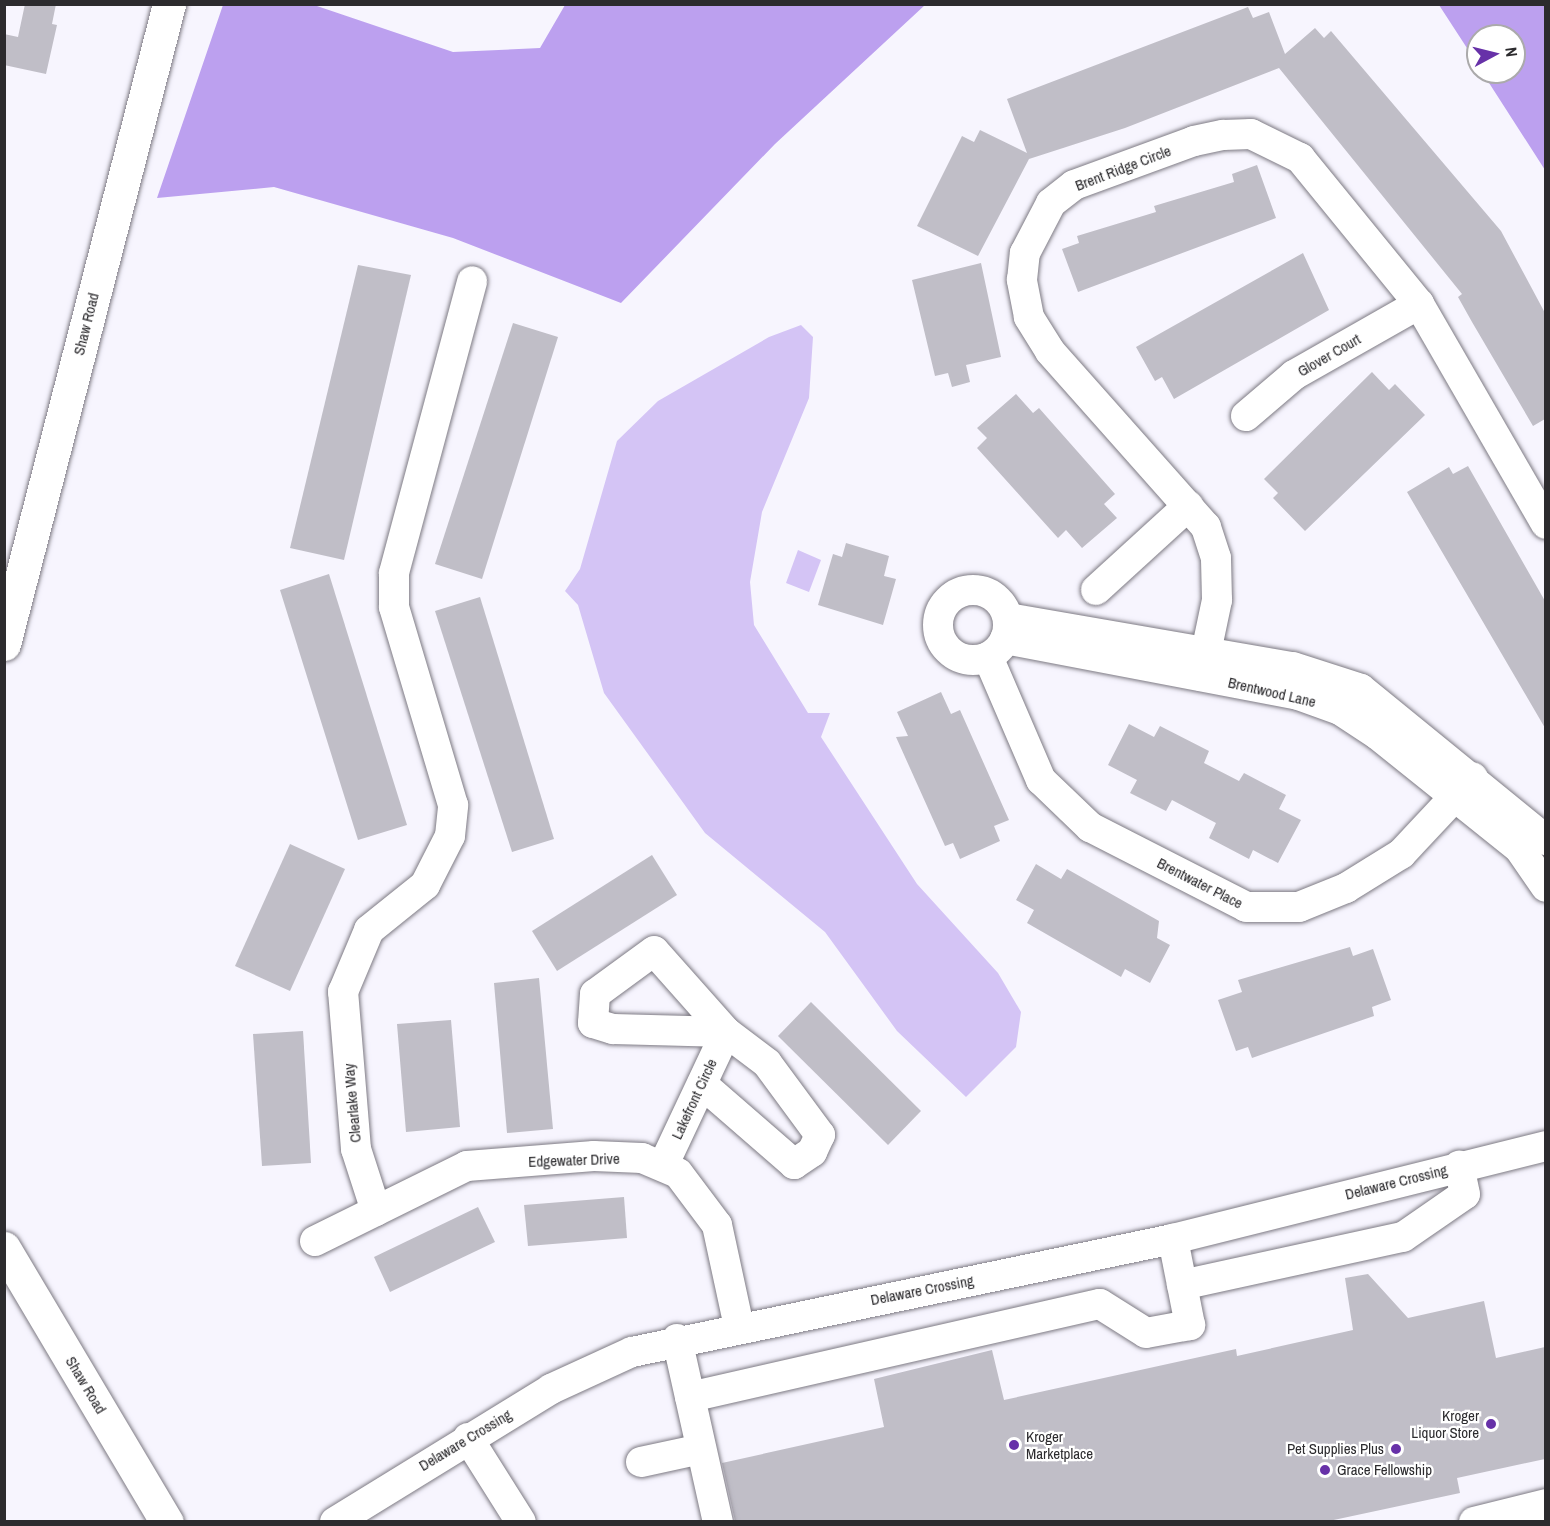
<!DOCTYPE html>
<html>
<head>
<meta charset="utf-8">
<style>
	body { margin:0 }
	#map { position:relative; width:1550px; height:1526px; overflow:hidden; background:#f7f5fe; font-family:"Archivo Narrow",sans-serif }
	div>[style] { position:absolute }
	[style*='--x'] { left:calc(var(--x)*1px); top:calc(var(--y)*1px); width:calc(var(--w)*1px); rotate:calc(var(--a)*1deg) }
	.forest>* { inset:0; background:#bca0ef }
	.water>* { inset:0; background:#d4c4f5 }
	.building>* { inset:0; background:#c0bec7 }
	.roads { filter:drop-shadow(0 0 2px #7d7a83) drop-shadow(0 0 2px #7d7a83) }
	.minor>* { height:30px; margin:-15px; padding:0 15px; transform-origin:15px; border-radius:15px; background:#fff }
	.minor>.ring { margin:-15px; padding:0; box-sizing:content-box; background:none; border:30px solid #fff; border-radius:50% }
	.major>* { height:33px; margin:-16.5px; padding:0 16.5px; transform-origin:16.5px; border-radius:16.5px; background:#fff }
	.dots>* { width:16px; height:16px; translate:-50% -50%; box-sizing:border-box; border:3px solid #fff; border-radius:50% }
	span { translate:-50% -50%; white-space:nowrap; text-align:center; line-height:1.15; -webkit-text-stroke:4.5px #fff; paint-order:stroke }
	.street-label { font-size:15px; color:#2c2b2e }
	.poi-label { font-size:15px; color:#2c2b2e }
	.right { translate:-100% -50%; text-align:right }
	.left { translate:0 -50%; text-align:left }
	.frame { position:absolute; inset:0; border:6px solid #2c2b2e; pointer-events:none }
	.north { position:absolute; left:1466px; top:24px; width:60px; height:60px; box-sizing:border-box; background:#fff; border:2px solid #abaaab; border-radius:50%; rotate:83deg; font-size:16px; font-weight:700; line-height:24px; text-align:center; color:#2c2b2e }
	.north::after { content:''; display:block; margin:auto; width:21px; height:27px; background:#6731a8; clip-path:polygon(50% 0,100% 100%,50% 72%,0 100%) }
</style>
</head>
<body>
<div id="map">
	<div class="forest">
		<i style="clip-path:polygon(223px 5px,314px 5px,453px 52px,540px 48px,565px 5px,925px 5px,775px 144px,621px 303px,453px 238px,274px 187px,157px 198px)"></i>
		<i style="clip-path:polygon(1439px 5px,1545px 5px,1545px 170px,1482px 72px,1514px 72px,1514px 36px,1478px 36px,1478px 65px)"></i>
	</div>
	<div class="water">
		<i style="clip-path:polygon(801px 325px,813px 337px,809px 398px,762px 512px,750px 582px,754px 625px,808px 713px,830px 713px,821px 737px,917px 884px,998px 973px,1021px 1012px,1016px 1047px,966px 1097px,897px 1031px,825px 932px,705px 833px,604px 693px,578px 605px,565px 591px,580px 569px,617px 441px,658px 401px,769px 337px)"></i>
		<i style="clip-path:polygon(798px 550px,821px 560px,809px 592px,786px 583px)"></i>
	</div>
	<div class="building">
		<i style="clip-path:polygon(25px 4px,56px 4px,52px 24px,57px 25px,46px 74px,4px 65px,4px 34px,18px 37px)"></i>
		<i style="clip-path:polygon(1248px 7px,1253px 18px,1269px 12px,1285px 54px,1315px 28px,1324px 38px,1331px 31px,1501px 231px,1545px 313px,1545px 419px,1533px 426px,1472px 322px,1458px 297px,1462px 294px,1279px 68px,1125px 128px,1029px 159px,978px 256px,917px 226px,962px 136px,974px 142px,980px 130px,1027px 153px,1007px 99px)"></i>
		<i style="clip-path:polygon(1257px 165px,1276px 218px,1078px 292px,1062px 249px,1079px 243px,1077px 236px,1156px 212px,1154px 206px,1234px 182px,1232px 174px)"></i>
		<i style="clip-path:polygon(1303px 253px,1329px 310px,1174px 399px,1162px 377px,1155px 381px,1136px 347px)"></i>
		<i style="clip-path:polygon(981px 263px,1001px 357px,966px 365px,970px 382px,952px 387px,948px 373px,935px 376px,912px 280px)"></i>
		<i style="clip-path:polygon(358px 265px,411px 275px,344px 560px,290px 548px)"></i>
		<i style="clip-path:polygon(513px 323px,558px 337px,482px 579px,435px 564px)"></i>
		<i style="clip-path:polygon(1372px 372px,1389px 390px,1395px 384px,1425px 415px,1305px 531px,1273px 498px,1278px 493px,1264px 479px)"></i>
		<i style="clip-path:polygon(1016px 394px,1033px 413px,1039px 408px,1115px 494px,1104px 504px,1117px 518px,1082px 548px,1066px 530px,1058px 538px,977px 448px,987px 438px,977px 428px)"></i>
		<i style="clip-path:polygon(1468px 466px,1545px 601px,1545px 728px,1407px 492px,1449px 467px,1453px 474px)"></i>
		<i style="clip-path:polygon(846px 543px,889px 556px,884px 576px,896px 579px,883px 625px,818px 605px,833px 554px,842px 557px)"></i>
		<i style="clip-path:polygon(329px 574px,407px 825px,358px 840px,280px 590px)"></i>
		<i style="clip-path:polygon(480px 597px,554px 839px,512px 852px,435px 611px)"></i>
		<i style="clip-path:polygon(941px 692px,951px 714px,960px 710px,1009px 820px,994px 826px,1000px 841px,960px 859px,953px 843px,945px 846px,896px 737px,908px 736px,897px 712px)"></i>
		<i style="clip-path:polygon(1129px 724px,1154px 737px,1160px 726px,1209px 751px,1204px 763px,1239px 781px,1244px 773px,1286px 795px,1279px 809px,1301px 820px,1278px 863px,1253px 850px,1249px 859px,1209px 838px,1216px 823px,1172px 800px,1166px 811px,1130px 793px,1137px 780px,1108px 765px)"></i>
		<i style="clip-path:polygon(290px 844px,345px 869px,290px 991px,235px 966px)"></i>
		<i style="clip-path:polygon(652px 855px,677px 895px,557px 971px,532px 931px)"></i>
		<i style="clip-path:polygon(1036px 864px,1061px 879px,1067px 869px,1159px 921px,1157px 938px,1170px 945px,1150px 983px,1125px 969px,1121px 977px,1027px 923px,1034px 910px,1016px 900px)"></i>
		<i style="clip-path:polygon(1350px 947px,1353px 956px,1373px 949px,1391px 1000px,1372px 1007px,1374px 1016px,1252px 1058px,1248px 1047px,1236px 1051px,1218px 1000px,1242px 992px,1238px 980px)"></i>
		<i style="clip-path:polygon(539px 978px,553px 1129px,507px 1133px,494px 983px)"></i>
		<i style="clip-path:polygon(811px 1002px,921px 1111px,888px 1145px,778px 1036px)"></i>
		<i style="clip-path:polygon(451px 1020px,460px 1127px,406px 1132px,397px 1024px)"></i>
		<i style="clip-path:polygon(303px 1031px,311px 1163px,262px 1166px,253px 1034px)"></i>
		<i style="clip-path:polygon(624px 1197px,627px 1238px,528px 1246px,524px 1205px)"></i>
		<i style="clip-path:polygon(478px 1207px,495px 1242px,390px 1292px,374px 1257px)"></i>
		<i style="clip-path:polygon(1368px 1274px,1408px 1318px,1484px 1301px,1496px 1358px,1545px 1347px,1545px 1459px,1457px 1478px,1460px 1493px,1329px 1521px,735px 1521px,722px 1463px,884px 1427px,874px 1379px,992px 1350px,1004px 1400px,1236px 1349px,1237px 1356px,1353px 1330px,1345px 1278px)"></i>
	</div>
	<div class="roads">
		<div class="minor">
			<i style="--x:1246;--y:416;--w:63;--a:-40.5"></i>
			<i style="--x:1294;--y:375;--w:144;--a:-29.6"></i>
			<i style="--x:1096;--y:590;--w:125;--a:-42.4"></i>
			<i class="ring" style="left:938px;top:590px;width:40px;height:40px"></i>
			<i style="--x:1008;--y:618;--w:289;--a:9.8"></i>
			<i style="--x:1293;--y:667;--w:71;--a:17.9"></i>
			<i style="--x:1361;--y:689;--w:239;--a:39.2"></i>
			<i style="--x:1005;--y:639;--w:298;--a:10.8"></i>
			<i style="--x:1298;--y:695;--w:45;--a:19.7"></i>
			<i style="--x:1340;--y:710;--w:45;--a:33.3"></i>
			<i style="--x:1378;--y:735;--w:181;--a:38.7"></i>
			<i style="--x:1519;--y:848;--w:47;--a:55.3"></i>
			<i style="--x:988;--y:657;--w:134;--a:66.7"></i>
			<i style="--x:1041;--y:780;--w:68;--a:43.8"></i>
			<i style="--x:1090;--y:827;--w:175;--a:27.1"></i>
			<i style="--x:1246;--y:907;--w:53;--a:0"></i>
			<i style="--x:1299;--y:907;--w:51;--a:-22"></i>
			<i style="--x:1346;--y:888;--w:65;--a:-31.7"></i>
			<i style="--x:1401;--y:854;--w:105;--a:-46.9"></i>
			<i style="--x:1201;--y:676;--w:78;--a:-78.1"></i>
			<i style="--x:1217;--y:600;--w:42;--a:-91.4"></i>
			<i style="--x:1216;--y:558;--w:33;--a:-108"></i>
			<i style="--x:1206;--y:527;--w:235;--a:-131.6"></i>
			<i style="--x:1050;--y:351;--w:40;--a:-122"></i>
			<i style="--x:1029;--y:317;--w:38;--a:-101"></i>
			<i style="--x:1022;--y:280;--w:27;--a:-84"></i>
			<i style="--x:1025;--y:253;--w:56;--a:-62.5"></i>
			<i style="--x:1051;--y:203;--w:29;--a:-38"></i>
			<i style="--x:1074;--y:185;--w:128;--a:-20.1"></i>
			<i style="--x:1194;--y:141;--w:30;--a:-12"></i>
			<i style="--x:1223;--y:135;--w:28;--a:-2"></i>
			<i style="--x:1251;--y:134;--w:55;--a:26.1"></i>
			<i style="--x:1300;--y:158;--w:188;--a:50.8"></i>
			<i style="--x:1419;--y:304;--w:254;--a:60"></i>
			<i style="--x:702;--y:1084;--w:122;--a:41"></i>
			<i style="--x:794;--y:1164;--w:22;--a:-34"></i>
			<i style="--x:812;--y:1152;--w:19;--a:-65"></i>
			<i style="--x:820;--y:1135;--w:89;--a:-126.4"></i>
			<i style="--x:767;--y:1063;--w:51;--a:-142.9"></i>
			<i style="--x:726;--y:1032;--w:108;--a:-131.6"></i>
			<i style="--x:654;--y:951;--w:73;--a:143.9"></i>
			<i style="--x:595;--y:994;--w:29;--a:94"></i>
			<i style="--x:593;--y:1023;--w:21;--a:17"></i>
			<i style="--x:613;--y:1029;--w:113;--a:1.5"></i>
			<i style="--x:663;--y:1166;--w:148;--a:-64.8"></i>
			<i style="--x:376;--y:1211;--w:65;--a:-107.9"></i>
			<i style="--x:356;--y:1149;--w:158;--a:-94.7"></i>
			<i style="--x:343;--y:992;--w:67;--a:-67.2"></i>
			<i style="--x:369;--y:930;--w:72;--a:-38.8"></i>
			<i style="--x:425;--y:885;--w:55;--a:-63"></i>
			<i style="--x:450;--y:836;--w:31;--a:-84"></i>
			<i style="--x:453;--y:805;--w:207;--a:-106.6"></i>
			<i style="--x:394;--y:607;--w:34;--a:-90"></i>
			<i style="--x:394;--y:573;--w:302;--a:-75"></i>
			<i style="--x:315;--y:1241;--w:169;--a:-26.3"></i>
			<i style="--x:467;--y:1166;--w:127;--a:-4.5"></i>
			<i style="--x:594;--y:1156;--w:48;--a:2.4"></i>
			<i style="--x:642;--y:1158;--w:39;--a:23"></i>
			<i style="--x:678;--y:1173;--w:65;--a:53.1"></i>
			<i style="--x:717;--y:1225;--w:104;--a:77.8"></i>
			<i style="--x:1182;--y:1285;--w:226;--a:-12.3"></i>
			<i style="--x:1403;--y:1237;--w:75;--a:-34.7"></i>
			<i style="--x:1465;--y:1194;--w:29;--a:-102"></i>
			<i style="--x:677;--y:1339;--w:188;--a:77.4"></i>
			<i style="--x:690;--y:1397;--w:420;--a:-12.8"></i>
			<i style="--x:1100;--y:1304;--w:54;--a:32.2"></i>
			<i style="--x:1146;--y:1333;--w:45;--a:-10.3"></i>
			<i style="--x:1190;--y:1325;--w:88;--a:-101.2"></i>
			<i style="--x:468;--y:1438;--w:99;--a:57.8"></i>
			<i style="--x:641;--y:1462;--w:61;--a:-12.2"></i>
			<i style="--x:335;--y:1522;--w:254;--a:-31.6"></i>
			<i style="--x:551;--y:1389;--w:89;--a:-24.6"></i>
			<i style="--x:632;--y:1352;--w:553;--a:-11.8"></i>
			<i style="--x:1173;--y:1239;--w:384;--a:-14"></i>
			<i style="--x:1474;--y:1522;--w:74;--a:-14"></i>
		</div>
		<div class="major">
			<i style="--x:4;--y:644;--w:661;--a:-75.54"></i>
			<i style="--x:4;--y:1248;--w:319;--a:59.3"></i>
		</div>
	</div>
	<div class="dots">
		<i style="left:1491px;top:1424px;background:#6731a8"></i>
		<i style="left:1014px;top:1445px;background:#6731a8"></i>
		<i style="left:1396px;top:1449px;background:#6731a8"></i>
		<i style="left:1325px;top:1470px;background:#6731a8"></i>
	</div>
	<div class="street-label">
		<span style="left:1123px;top:168px;rotate:-21deg">Brent Ridge Circle</span>
		<span style="left:86px;top:324px;rotate:-76deg">Shaw Road</span>
		<span style="left:1329px;top:355px;rotate:-30deg">Glover Court</span>
		<span style="left:1272px;top:692px;rotate:13deg">Brentwood Lane</span>
		<span style="left:1200px;top:883px;rotate:27deg">Brentwater Place</span>
		<span style="left:694px;top:1099px;rotate:-65deg">Lakefront Circle</span>
		<span style="left:352px;top:1103px;rotate:-95deg">Clearlake Way</span>
		<span style="left:574px;top:1160px;rotate:-2deg">Edgewater Drive</span>
		<span style="left:1396px;top:1182px;rotate:-14deg">Delaware Crossing</span>
		<span style="left:922px;top:1290px;rotate:-11deg">Delaware Crossing</span>
		<span style="left:86px;top:1385px;rotate:59deg">Shaw Road</span>
		<span style="left:465px;top:1440px;rotate:-31deg">Delaware Crossing</span>
	</div>
	<div class="poi-label">
		<span class="right" style="left:1479px;top:1424px">Kroger<br>Liquor Store</span>
		<span class="left" style="left:1026px;top:1445px">Kroger<br>Marketplace</span>
		<span class="right" style="left:1384px;top:1449px">Pet Supplies Plus</span>
		<span class="left" style="left:1337px;top:1470px">Grace Fellowship</span>
	</div>
	<div class="frame"></div>
	<div class="north">N</div>
</div>
</body>
</html>
